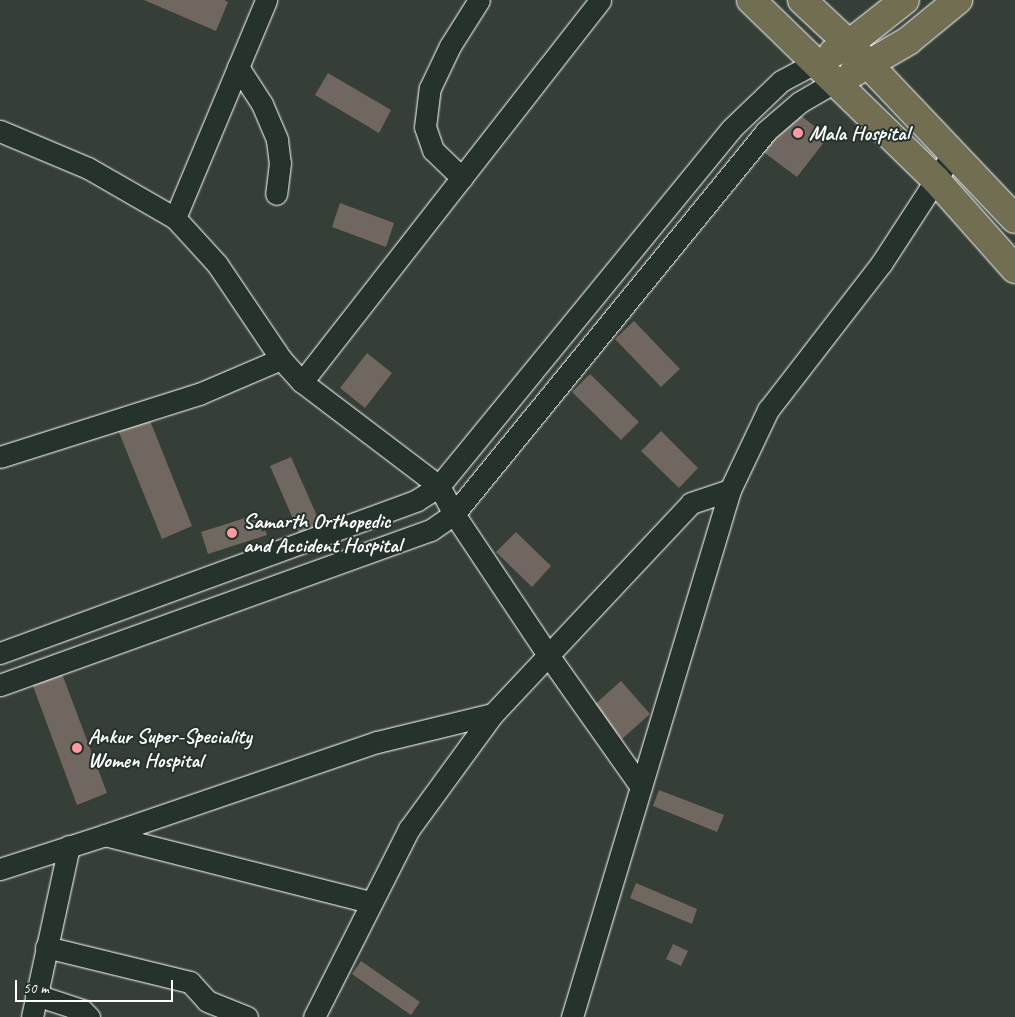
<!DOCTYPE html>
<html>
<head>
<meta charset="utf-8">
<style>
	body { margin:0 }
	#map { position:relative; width:1015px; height:1017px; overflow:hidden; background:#353e37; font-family:Caveat,sans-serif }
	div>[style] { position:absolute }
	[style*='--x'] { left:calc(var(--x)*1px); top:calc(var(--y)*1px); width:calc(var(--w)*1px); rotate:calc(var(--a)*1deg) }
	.building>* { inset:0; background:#706860 }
	.roads { filter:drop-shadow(0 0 1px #fff) drop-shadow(0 0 1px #fff) }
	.minor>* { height:21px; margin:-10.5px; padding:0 10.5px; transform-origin:10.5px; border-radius:10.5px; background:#26332d }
	.major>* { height:28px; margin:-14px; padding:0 14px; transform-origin:14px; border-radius:14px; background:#726e52 }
	.dots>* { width:14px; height:14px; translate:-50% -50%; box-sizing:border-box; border:2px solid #26332d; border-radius:50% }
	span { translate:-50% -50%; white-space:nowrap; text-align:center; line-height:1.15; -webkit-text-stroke:4px #26332d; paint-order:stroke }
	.poi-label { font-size:21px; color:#fff; font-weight:700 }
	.left { translate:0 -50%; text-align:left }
	.scale { position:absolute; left:15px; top:980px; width:158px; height:22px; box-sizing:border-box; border:2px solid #fff; border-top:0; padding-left:6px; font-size:15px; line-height:18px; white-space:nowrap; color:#fff; -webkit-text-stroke:4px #26332d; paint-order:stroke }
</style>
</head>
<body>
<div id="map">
	<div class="building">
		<i style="clip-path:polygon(144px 0,224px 0,228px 2px,216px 31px)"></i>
		<i style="clip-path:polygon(328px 73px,391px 110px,379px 133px,315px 95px)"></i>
		<i style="clip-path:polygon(794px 110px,828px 137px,797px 177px,762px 151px)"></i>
		<i style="clip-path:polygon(340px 203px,394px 223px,386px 247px,332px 227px)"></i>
		<i style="clip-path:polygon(634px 321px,680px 369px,661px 387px,615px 339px)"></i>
		<i style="clip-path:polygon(367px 353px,392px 373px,365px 408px,340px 388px)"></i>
		<i style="clip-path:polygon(590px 374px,639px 422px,621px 440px,572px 392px)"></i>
		<i style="clip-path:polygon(147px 413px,192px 526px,162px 539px,116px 425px)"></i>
		<i style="clip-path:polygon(661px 431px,698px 468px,679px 488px,641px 451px)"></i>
		<i style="clip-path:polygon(291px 457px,321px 525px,300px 535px,270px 466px)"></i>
		<i style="clip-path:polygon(245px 518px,246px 522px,258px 518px,262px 532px,265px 530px,267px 535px,208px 554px,201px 532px)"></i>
		<i style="clip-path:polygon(516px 532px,551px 566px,532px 587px,496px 552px)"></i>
		<i style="clip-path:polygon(59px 666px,107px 793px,77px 805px,30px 678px)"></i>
		<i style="clip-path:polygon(621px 681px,650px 714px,622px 739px,593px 706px)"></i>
		<i style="clip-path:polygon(659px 790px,724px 815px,717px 832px,653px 806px)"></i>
		<i style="clip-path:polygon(636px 883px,697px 909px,692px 924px,630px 898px)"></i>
		<i style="clip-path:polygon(673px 944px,688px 951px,681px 966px,666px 959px)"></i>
		<i style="clip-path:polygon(361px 961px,420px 1002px,411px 1015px,352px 974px)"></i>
	</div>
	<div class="roads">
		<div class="minor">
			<i style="--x:238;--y:67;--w:44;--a:57"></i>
			<i style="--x:262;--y:104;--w:39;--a:67"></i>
			<i style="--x:277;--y:140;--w:23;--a:83"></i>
			<i style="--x:280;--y:163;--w:31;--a:97"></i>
			<i style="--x:0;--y:131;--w:95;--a:22.8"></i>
			<i style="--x:88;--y:168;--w:100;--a:29.9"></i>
			<i style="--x:175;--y:218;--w:62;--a:47.6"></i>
			<i style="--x:217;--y:264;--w:115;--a:56"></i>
			<i style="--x:281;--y:359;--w:31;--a:48"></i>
			<i style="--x:302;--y:382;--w:172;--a:37.2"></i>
			<i style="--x:439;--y:486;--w:32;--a:62"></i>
			<i style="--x:454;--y:514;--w:169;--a:56.3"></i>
			<i style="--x:548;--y:655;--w:161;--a:54.8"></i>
			<i style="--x:462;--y:178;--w:40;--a:-136"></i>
			<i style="--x:433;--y:150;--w:24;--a:-109"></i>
			<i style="--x:425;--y:127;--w:39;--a:-83"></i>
			<i style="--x:430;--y:88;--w:47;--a:-64.5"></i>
			<i style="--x:450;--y:46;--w:54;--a:-57.8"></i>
			<i style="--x:175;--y:218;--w:236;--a:-67.3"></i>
			<i style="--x:302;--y:382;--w:484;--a:-52"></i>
			<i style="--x:0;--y:457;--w:209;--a:-17.6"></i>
			<i style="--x:199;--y:394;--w:89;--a:-23.1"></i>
			<i style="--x:0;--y:653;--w:444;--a:-20.1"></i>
			<i style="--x:417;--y:500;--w:26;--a:-32"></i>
			<i style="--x:439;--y:486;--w:461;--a:-50.7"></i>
			<i style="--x:731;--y:129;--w:69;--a:-43.8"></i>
			<i style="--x:781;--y:81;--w:40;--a:-28"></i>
			<i style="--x:0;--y:685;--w:458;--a:-19.8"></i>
			<i style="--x:431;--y:530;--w:28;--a:-35"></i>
			<i style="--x:454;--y:514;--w:493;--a:-50.8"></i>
			<i style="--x:765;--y:132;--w:46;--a:-40.6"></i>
			<i style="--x:800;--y:102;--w:42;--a:-30.3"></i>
			<i style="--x:105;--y:835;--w:287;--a:-18.9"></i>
			<i style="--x:377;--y:742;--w:119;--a:-13.6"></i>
			<i style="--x:0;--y:869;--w:110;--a:-17.9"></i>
			<i style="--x:105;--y:835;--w:273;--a:14.2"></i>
			<i style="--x:46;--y:947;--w:148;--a:13.7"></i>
			<i style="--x:190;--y:982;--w:25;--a:48"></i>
			<i style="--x:207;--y:1001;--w:43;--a:21.8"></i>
			<i style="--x:36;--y:995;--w:48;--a:18.1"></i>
			<i style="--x:82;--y:1010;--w:10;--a:45"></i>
			<i style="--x:32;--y:1017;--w:175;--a:-77.8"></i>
			<i style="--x:314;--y:1017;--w:211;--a:-63.2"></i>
			<i style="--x:409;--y:829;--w:142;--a:-53.9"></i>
			<i style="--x:493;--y:714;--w:289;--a:-46.8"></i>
			<i style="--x:691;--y:503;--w:41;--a:-18.4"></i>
			<i style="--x:572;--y:1017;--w:550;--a:-73.31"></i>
			<i style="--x:730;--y:490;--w:89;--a:-64.6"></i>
			<i style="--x:768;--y:410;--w:185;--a:-52.3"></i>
			<i style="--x:881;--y:264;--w:132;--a:-57"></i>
		</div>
		<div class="major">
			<i style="--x:751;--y:0;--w:258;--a:44.2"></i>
			<i style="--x:936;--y:180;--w:119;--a:48.4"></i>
			<i style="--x:802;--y:0;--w:64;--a:43.1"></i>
			<i style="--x:849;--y:44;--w:241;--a:46.5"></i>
			<i style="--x:833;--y:53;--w:18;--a:-29"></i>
			<i style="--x:849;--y:44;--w:71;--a:-38.2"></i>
			<i style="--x:853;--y:73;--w:64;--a:-30.2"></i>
			<i style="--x:908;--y:41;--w:65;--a:-39.4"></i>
		</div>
	</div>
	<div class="dots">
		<i style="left:798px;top:133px;background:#ff9aa2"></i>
		<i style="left:232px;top:533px;background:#ff9aa2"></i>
		<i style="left:77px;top:748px;background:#ff9aa2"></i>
	</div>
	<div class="poi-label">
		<span class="left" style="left:809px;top:133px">Mala Hospital</span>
		<span class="left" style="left:243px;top:533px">Samarth Orthopedic<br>and Accident Hospital</span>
		<span class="left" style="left:88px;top:748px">Ankur Super-Speciality<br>Women Hospital</span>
	</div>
	<div class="scale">50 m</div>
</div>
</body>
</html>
